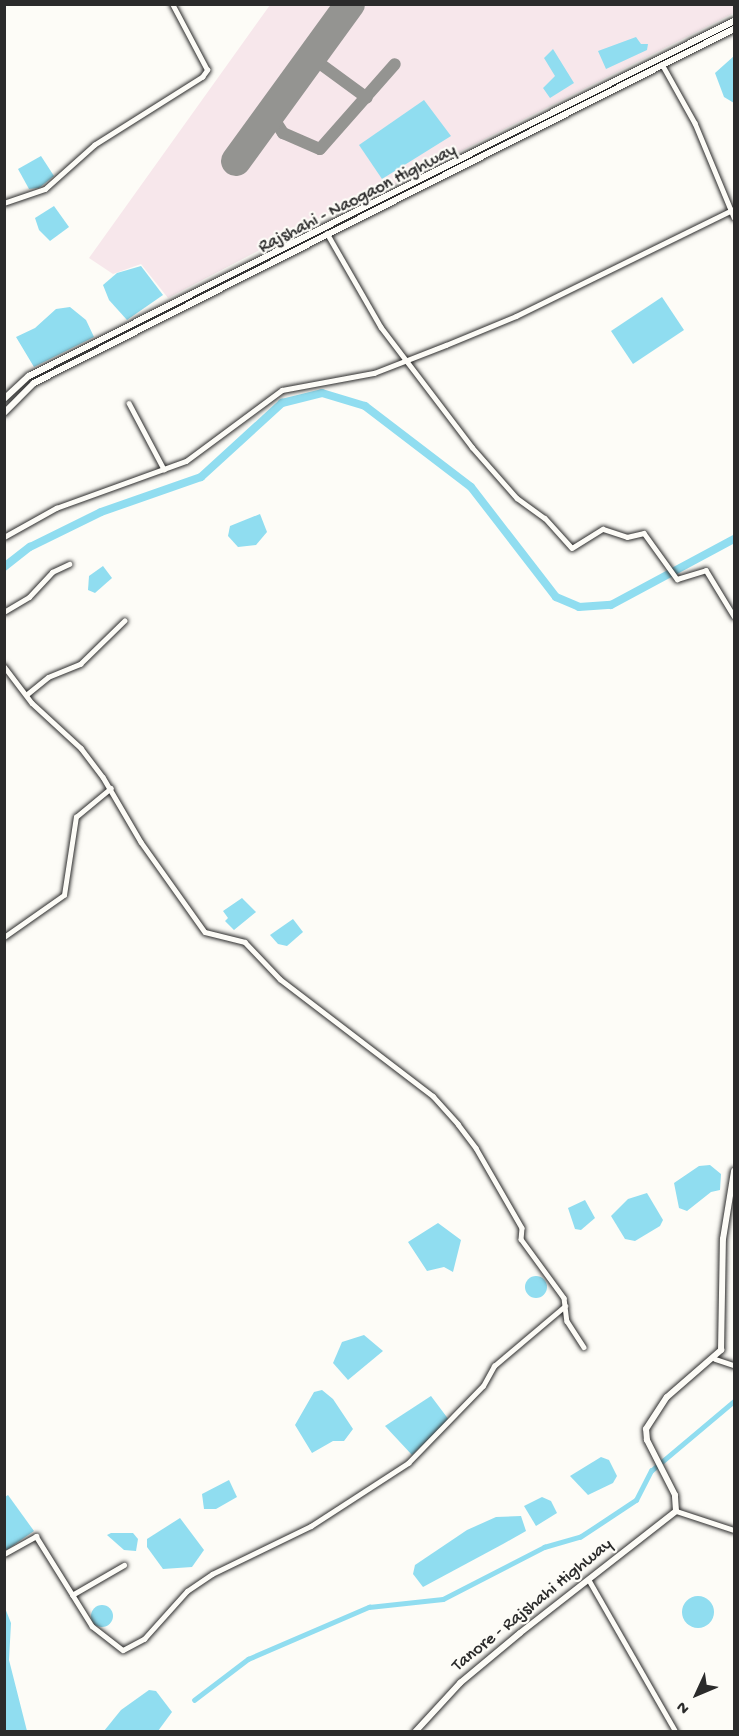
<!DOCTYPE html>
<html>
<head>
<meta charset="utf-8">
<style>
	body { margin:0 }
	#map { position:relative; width:739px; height:1736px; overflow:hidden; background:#fdfcf7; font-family:"Gochi Hand",sans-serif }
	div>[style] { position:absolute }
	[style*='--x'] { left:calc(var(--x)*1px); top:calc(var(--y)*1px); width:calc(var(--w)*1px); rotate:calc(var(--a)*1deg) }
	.built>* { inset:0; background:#f7e7eb }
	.water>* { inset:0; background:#90ddf0 }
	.round { border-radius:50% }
	.canal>* { height:4.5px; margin:-2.25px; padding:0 2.25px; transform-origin:2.25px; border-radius:2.25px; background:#90ddf0 }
	.river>* { height:8px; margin:-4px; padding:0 4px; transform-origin:4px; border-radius:4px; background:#90ddf0 }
	.taxiway>* { height:12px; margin:-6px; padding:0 6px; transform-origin:6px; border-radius:6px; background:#949491 }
	.runway>* { height:30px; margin:-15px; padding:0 15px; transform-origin:15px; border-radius:15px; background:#949491 }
	.roads { filter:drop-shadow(0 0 2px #2b2b2b) drop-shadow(0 0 2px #2b2b2b) }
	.minor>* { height:4.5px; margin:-2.25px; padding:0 2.25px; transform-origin:2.25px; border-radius:2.25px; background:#fdfcf7 }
	.major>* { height:6px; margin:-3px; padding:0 3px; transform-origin:3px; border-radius:3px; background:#fdfcf7 }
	span { translate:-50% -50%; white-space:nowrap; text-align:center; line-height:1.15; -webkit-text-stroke:4.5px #fdfcf7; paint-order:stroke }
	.street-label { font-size:18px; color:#2b2b2b }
	.frame { position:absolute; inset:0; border:6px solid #2b2b2b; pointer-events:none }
	.north { position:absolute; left:667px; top:1664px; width:60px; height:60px; -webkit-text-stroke:4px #fdfcf7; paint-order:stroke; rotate:226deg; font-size:16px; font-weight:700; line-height:24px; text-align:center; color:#2b2b2b }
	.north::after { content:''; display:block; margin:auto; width:21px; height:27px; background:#2b2b2b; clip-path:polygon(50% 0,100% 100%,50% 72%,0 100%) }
</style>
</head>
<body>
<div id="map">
	<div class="built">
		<i style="clip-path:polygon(270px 5px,734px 5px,734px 13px,366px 199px,361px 197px,168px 298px,141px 264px,113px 274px,89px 258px)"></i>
	</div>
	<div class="water">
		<i style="clip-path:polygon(636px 37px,641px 44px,648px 44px,647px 50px,606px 69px,598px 51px)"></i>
		<i style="clip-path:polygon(553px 49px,574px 83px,550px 98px,543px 88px,555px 76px,544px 58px)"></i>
		<i style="clip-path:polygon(734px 56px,734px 103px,724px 97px,715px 73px)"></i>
		<i style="clip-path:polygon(424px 100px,451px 136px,382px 179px,359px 145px)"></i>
		<i style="clip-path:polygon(41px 156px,54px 176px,39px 188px,29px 189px,18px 169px)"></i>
		<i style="clip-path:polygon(54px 206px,69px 227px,50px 241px,39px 230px,35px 218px)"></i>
		<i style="clip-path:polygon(141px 266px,163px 295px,127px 320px,109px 300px,103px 285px,117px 273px)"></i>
		<i style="clip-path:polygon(662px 297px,684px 330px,633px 364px,611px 331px)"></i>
		<i style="clip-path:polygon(70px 307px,86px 320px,94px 337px,34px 367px,16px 337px,35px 328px,56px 309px)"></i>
		<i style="clip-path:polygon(260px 514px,267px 532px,256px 545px,238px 547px,228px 536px,230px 526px)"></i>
		<i style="clip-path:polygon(103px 566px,112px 578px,95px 593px,88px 590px,89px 576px)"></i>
		<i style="clip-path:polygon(242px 898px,256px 912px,234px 930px,225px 921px,228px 918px,223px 911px)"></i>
		<i style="clip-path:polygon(293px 919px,303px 932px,287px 946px,278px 944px,270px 935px)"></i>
		<i style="clip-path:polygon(710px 1165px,721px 1174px,720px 1190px,711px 1192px,687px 1211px,679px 1208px,674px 1183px,699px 1166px)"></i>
		<i style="clip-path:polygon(647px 1193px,663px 1220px,660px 1226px,635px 1241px,625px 1239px,611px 1216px,628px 1199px)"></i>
		<i style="clip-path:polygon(585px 1200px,595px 1218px,581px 1230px,575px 1229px,568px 1208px)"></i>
		<i style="clip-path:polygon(438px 1223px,461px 1240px,453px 1272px,444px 1267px,427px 1271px,408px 1242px)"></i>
		<i class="round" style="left:525px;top:1276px;width:22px;height:22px"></i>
		<i style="clip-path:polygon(364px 1335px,383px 1351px,348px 1380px,333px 1363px,342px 1342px)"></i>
		<i style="clip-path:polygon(322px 1390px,333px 1399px,353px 1429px,344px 1441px,333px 1441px,312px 1453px,295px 1425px,314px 1392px)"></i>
		<i style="clip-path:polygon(431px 1396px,449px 1420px,412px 1455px,385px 1426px)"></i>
		<i style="clip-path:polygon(601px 1457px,609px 1460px,617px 1476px,613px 1483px,588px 1495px,570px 1476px)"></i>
		<i style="clip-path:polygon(229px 1480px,237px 1497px,216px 1509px,204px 1509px,202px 1494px)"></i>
		<i style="clip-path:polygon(8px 1495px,34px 1531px,5px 1551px,5px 1497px)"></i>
		<i style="clip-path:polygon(542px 1497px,551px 1501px,557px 1513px,536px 1526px,524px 1506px)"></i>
		<i style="clip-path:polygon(521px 1516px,526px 1531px,503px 1544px,423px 1587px,413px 1574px,415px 1565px,467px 1530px,496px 1517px)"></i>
		<i style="clip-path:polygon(180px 1518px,204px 1550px,192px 1567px,163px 1569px,147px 1547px,147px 1539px)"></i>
		<i style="clip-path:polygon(111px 1533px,133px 1533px,138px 1539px,136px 1551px,124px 1550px,107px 1535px)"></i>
		<i class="round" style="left:682px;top:1596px;width:32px;height:32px"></i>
		<i class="round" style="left:91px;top:1605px;width:22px;height:22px"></i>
		<i style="clip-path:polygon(5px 1608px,11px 1623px,9px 1660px,27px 1731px,5px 1731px)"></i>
		<i style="clip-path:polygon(149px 1690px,156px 1691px,172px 1712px,158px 1731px,104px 1731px,121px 1710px)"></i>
	</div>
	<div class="canal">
		<i style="--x:194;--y:1700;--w:68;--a:-37.2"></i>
		<i style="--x:248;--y:1659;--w:132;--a:-23.3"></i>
		<i style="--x:369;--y:1607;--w:74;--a:-6.2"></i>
		<i style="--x:443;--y:1599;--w:114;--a:-27.2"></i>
		<i style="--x:544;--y:1547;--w:37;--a:-16"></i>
		<i style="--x:580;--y:1537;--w:67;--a:-33.5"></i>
		<i style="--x:636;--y:1500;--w:33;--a:-63"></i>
		<i style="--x:651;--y:1471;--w:109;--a:-40.1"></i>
	</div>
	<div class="river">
		<i style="--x:4;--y:567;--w:33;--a:-38"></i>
		<i style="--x:30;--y:547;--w:79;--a:-26.2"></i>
		<i style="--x:101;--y:512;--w:106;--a:-19.3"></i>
		<i style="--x:201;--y:477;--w:110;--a:-42.4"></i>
		<i style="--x:282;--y:403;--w:41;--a:-14"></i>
		<i style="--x:322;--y:393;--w:45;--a:16.8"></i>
		<i style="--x:365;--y:406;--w:133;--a:37.4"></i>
		<i style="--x:471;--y:487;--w:139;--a:52.3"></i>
		<i style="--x:556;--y:597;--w:25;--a:23"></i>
		<i style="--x:579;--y:607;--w:32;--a:-4"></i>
		<i style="--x:611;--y:605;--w:140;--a:-28.2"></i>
	</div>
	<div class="taxiway">
		<i style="--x:311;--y:57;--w:69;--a:36.2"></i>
		<i style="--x:270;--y:113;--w:24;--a:57"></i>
		<i style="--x:283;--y:133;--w:40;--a:23.4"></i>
		<i style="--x:320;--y:149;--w:113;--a:-48.6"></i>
	</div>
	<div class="runway">
		<i style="--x:236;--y:161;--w:194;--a:-54"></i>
	</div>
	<div class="roads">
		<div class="minor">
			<i style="--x:662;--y:64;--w:68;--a:60.8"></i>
			<i style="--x:695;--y:123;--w:102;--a:67.5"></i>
			<i style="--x:4;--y:203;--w:43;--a:-18.9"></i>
			<i style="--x:45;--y:189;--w:66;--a:-41.9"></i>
			<i style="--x:94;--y:145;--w:128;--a:-32.2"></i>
			<i style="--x:202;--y:77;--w:9;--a:-54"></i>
			<i style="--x:207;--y:70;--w:75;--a:-117.9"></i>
			<i style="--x:327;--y:233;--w:108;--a:60.1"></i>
			<i style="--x:381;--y:327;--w:151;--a:52.8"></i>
			<i style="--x:472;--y:447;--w:68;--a:48.6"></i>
			<i style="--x:517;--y:498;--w:34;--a:36"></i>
			<i style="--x:545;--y:518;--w:40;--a:48"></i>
			<i style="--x:572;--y:548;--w:36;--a:-32"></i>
			<i style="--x:603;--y:529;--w:25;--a:18"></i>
			<i style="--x:627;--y:537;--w:17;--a:-13"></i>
			<i style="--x:644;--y:533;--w:57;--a:54.3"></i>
			<i style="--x:677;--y:579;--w:30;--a:-17"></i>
			<i style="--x:706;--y:570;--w:54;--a:58.7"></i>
			<i style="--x:129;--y:403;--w:75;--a:62.1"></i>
			<i style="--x:4;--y:537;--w:60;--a:-29.1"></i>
			<i style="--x:56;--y:508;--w:138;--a:-19.9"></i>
			<i style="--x:186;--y:461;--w:119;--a:-36.5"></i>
			<i style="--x:282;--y:390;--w:94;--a:-10.5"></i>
			<i style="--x:374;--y:373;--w:77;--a:-21.3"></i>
			<i style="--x:446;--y:345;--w:76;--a:-22.5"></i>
			<i style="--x:516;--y:316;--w:243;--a:-26.1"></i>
			<i style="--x:4;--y:612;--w:29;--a:-31"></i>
			<i style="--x:29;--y:597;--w:34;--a:-47"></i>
			<i style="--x:52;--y:572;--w:19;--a:-25"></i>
			<i style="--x:4;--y:666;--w:46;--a:52.9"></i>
			<i style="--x:32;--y:703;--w:67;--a:42.6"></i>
			<i style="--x:81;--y:748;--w:36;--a:53"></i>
			<i style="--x:103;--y:777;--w:75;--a:59.7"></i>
			<i style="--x:141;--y:842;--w:110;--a:54.6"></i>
			<i style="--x:205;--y:932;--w:41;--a:14"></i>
			<i style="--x:245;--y:942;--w:51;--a:46.6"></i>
			<i style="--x:280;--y:979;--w:193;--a:37.4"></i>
			<i style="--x:433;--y:1096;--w:38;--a:48"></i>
			<i style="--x:458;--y:1124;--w:30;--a:53"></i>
			<i style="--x:476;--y:1148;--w:92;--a:60.1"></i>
			<i style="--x:522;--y:1228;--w:11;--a:95"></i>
			<i style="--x:521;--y:1239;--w:73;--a:53.9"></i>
			<i style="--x:564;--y:1298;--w:23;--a:83"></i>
			<i style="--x:567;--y:1321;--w:31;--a:57"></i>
			<i style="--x:26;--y:695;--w:28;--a:-39"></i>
			<i style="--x:48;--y:677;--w:35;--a:-22"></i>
			<i style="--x:80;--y:664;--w:62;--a:-44.3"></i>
			<i style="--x:4;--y:937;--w:73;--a:-35"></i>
			<i style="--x:64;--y:895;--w:79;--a:-81.3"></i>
			<i style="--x:76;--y:817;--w:45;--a:-39.6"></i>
			<i style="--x:715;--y:1359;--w:20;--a:18"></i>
			<i style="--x:676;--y:1511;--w:61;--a:18.1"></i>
			<i style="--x:4;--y:1554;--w:37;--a:-29"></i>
			<i style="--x:36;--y:1536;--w:106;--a:58.1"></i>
			<i style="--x:92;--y:1626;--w:39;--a:38"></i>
			<i style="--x:123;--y:1650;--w:24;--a:-28"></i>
			<i style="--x:144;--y:1639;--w:64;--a:-48.1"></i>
			<i style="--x:187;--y:1591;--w:30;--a:-34"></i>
			<i style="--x:212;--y:1574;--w:110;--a:-25.9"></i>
			<i style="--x:311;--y:1526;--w:116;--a:-33"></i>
			<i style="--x:408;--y:1463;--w:107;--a:-45.8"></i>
			<i style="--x:483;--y:1386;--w:23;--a:-61"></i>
			<i style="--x:494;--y:1366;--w:93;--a:-40.2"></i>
			<i style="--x:589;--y:1580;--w:175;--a:60.2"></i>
			<i style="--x:72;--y:1595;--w:60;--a:-30"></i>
		</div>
		<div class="major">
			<i style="--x:4;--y:399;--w:34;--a:-43"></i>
			<i style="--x:29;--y:376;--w:789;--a:-26.73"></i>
			<i style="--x:4;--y:413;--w:42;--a:-45"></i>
			<i style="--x:34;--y:383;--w:784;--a:-26.83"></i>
			<i style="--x:415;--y:1732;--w:67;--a:-47.4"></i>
			<i style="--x:460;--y:1683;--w:78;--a:-39.8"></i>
			<i style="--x:520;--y:1633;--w:198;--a:-38"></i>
			<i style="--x:676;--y:1511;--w:16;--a:-94"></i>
			<i style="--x:675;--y:1495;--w:62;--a:-117"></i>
			<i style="--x:647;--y:1440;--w:11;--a:-95"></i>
			<i style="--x:646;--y:1429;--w:38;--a:-57"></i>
			<i style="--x:667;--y:1397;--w:72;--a:-41"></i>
			<i style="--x:721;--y:1350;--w:111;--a:-89"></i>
			<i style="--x:723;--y:1239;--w:69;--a:-80.8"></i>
		</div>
	</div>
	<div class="street-label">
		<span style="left:358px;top:200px;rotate:-27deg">Rajshahi - Naogaon Highway</span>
		<span style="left:533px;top:1606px;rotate:-39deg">Tanore - Rajshahi Highway</span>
	</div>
	<div class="frame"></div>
	<div class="north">N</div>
</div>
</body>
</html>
